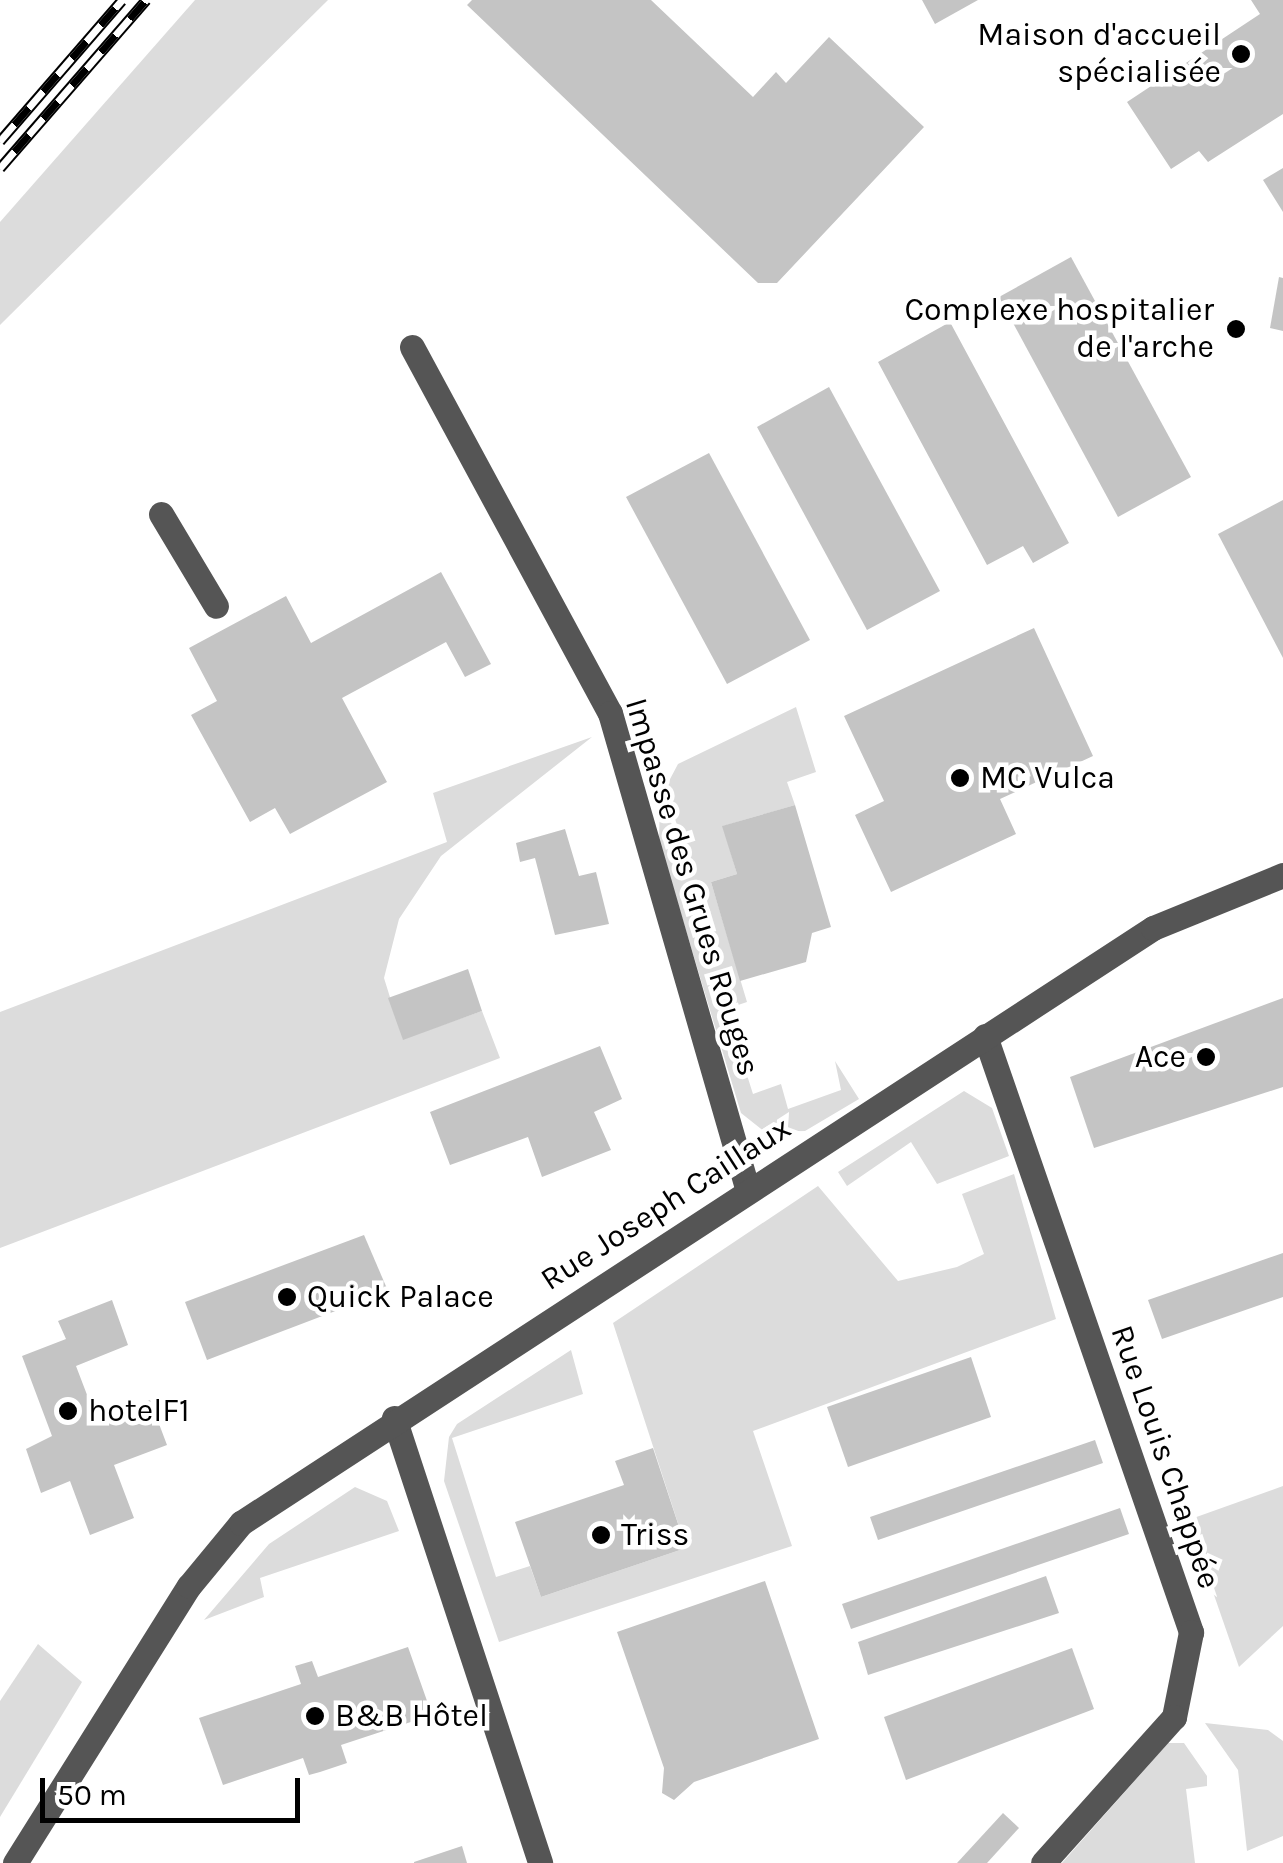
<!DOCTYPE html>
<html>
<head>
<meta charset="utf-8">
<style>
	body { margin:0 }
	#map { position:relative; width:1283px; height:1863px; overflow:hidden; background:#fff; font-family:Karla,sans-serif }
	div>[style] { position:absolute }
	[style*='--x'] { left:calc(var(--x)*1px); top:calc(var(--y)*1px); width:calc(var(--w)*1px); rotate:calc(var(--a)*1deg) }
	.green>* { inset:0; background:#dcdcdc }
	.building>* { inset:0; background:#c4c4c4 }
	.minor>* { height:25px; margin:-12.5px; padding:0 12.5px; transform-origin:12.5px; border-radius:12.5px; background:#555 }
	.rail>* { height:11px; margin-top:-5.5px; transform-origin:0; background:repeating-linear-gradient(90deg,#fff 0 22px,#000 0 44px); box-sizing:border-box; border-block:2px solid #000 }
	.dots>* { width:28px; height:28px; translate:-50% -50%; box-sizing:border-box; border:5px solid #fff; border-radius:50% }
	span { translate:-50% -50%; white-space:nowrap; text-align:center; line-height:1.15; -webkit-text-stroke:9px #fff; paint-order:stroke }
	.poi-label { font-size:32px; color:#000 }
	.right { translate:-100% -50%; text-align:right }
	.left { translate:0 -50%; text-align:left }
	.street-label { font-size:32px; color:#000 }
	.scale { position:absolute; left:40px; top:1778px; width:260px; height:45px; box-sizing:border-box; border:5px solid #000; border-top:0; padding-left:12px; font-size:30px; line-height:35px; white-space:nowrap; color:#000; -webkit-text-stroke:8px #fff; paint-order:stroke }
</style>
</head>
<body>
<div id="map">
	<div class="green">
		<i style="clip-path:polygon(195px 0,328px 0,0 325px,0 222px)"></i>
		<i style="clip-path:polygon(796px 707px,816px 772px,787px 782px,795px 805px,723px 826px,737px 874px,711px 882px,747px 1002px,726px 1009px,753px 1094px,781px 1084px,788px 1109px,841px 1090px,835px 1061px,859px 1099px,805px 1131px,765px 1132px,741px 1113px,659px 841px,660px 798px,678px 764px)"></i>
		<i style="clip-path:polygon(592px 737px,441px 856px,399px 919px,384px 978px,403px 1039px,482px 1011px,500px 1058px,0 1248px,0 1012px,447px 842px,433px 793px)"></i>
		<i style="clip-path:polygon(964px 1091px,992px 1108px,1009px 1156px,937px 1184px,911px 1142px,847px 1186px,838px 1172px)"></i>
		<i style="clip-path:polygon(1014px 1174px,1056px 1319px,753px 1431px,792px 1546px,499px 1642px,444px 1481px,449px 1437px,457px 1424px,571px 1350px,583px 1394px,452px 1438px,496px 1577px,530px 1566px,541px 1597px,686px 1548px,613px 1323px,818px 1186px,898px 1281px,957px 1267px,984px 1254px,962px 1194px)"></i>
		<i style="clip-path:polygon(1283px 1486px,1283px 1626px,1239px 1667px,1188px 1520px)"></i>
		<i style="clip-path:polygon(355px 1487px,387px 1501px,399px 1531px,260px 1578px,264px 1597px,204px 1620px,269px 1544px)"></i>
		<i style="clip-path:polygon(38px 1644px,82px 1682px,0 1817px,0 1701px)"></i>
		<i style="clip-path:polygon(1205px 1723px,1268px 1730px,1283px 1741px,1283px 1836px,1247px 1851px,1238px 1770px)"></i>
		<i style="clip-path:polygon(1168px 1743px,1184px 1743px,1207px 1776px,1207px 1786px,1186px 1789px,1195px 1863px,1062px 1863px)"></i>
	</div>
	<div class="building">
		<i style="clip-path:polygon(472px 0,651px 0,753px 97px,776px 72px,786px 83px,829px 37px,924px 127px,777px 283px,758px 283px,467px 5px)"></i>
		<i style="clip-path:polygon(922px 0,978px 0,935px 24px)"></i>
		<i style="clip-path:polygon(1251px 0,1283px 0,1283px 114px,1208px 162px,1199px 151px,1171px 169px,1127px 102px,1260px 14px)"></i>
		<i style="clip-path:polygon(1283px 168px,1283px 212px,1263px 180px)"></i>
		<i style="clip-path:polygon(1071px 257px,1191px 477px,1118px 517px,999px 297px)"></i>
		<i style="clip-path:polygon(1279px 277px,1283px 278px,1283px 331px,1270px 328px)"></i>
		<i style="clip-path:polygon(950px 322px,1069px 543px,1033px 563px,1023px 546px,987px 565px,878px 362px)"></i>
		<i style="clip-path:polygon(829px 387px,940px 591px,867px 630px,757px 427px)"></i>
		<i style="clip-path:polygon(709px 453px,810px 640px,727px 684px,626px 497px)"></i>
		<i style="clip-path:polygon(1283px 500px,1283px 658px,1218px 534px)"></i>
		<i style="clip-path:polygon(441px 572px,491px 664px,465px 677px,446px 642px,342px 698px,387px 782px,290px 834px,275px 808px,250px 822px,191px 715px,217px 701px,189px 648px,286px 596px,311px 643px)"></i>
		<i style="clip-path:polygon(1034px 628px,1093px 756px,1000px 799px,1016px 834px,891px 892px,855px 815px,884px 801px,844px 716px)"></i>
		<i style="clip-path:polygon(795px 805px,831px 927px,812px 933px,806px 962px,740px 981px,711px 882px,737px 874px,722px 826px)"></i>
		<i style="clip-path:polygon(565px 829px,579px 876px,596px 872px,609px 924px,555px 935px,535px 858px,520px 862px,516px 843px)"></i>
		<i style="clip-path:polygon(468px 969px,482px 1011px,403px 1040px,388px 998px)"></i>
		<i style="clip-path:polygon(1283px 998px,1283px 1087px,1094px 1148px,1070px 1077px)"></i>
		<i style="clip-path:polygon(600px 1046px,622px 1099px,594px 1112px,611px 1150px,542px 1177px,528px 1137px,450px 1165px,430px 1112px)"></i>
		<i style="clip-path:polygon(364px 1235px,388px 1291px,207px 1360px,185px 1302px)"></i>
		<i style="clip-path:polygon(1283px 1253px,1283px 1297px,1162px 1339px,1148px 1300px)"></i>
		<i style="clip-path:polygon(112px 1300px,128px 1345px,76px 1366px,97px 1421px,150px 1400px,167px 1445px,114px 1465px,134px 1518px,90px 1535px,70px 1481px,41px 1493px,26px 1449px,52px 1436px,22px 1356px,66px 1339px,58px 1321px)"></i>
		<i style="clip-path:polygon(971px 1357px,991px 1417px,848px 1467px,827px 1407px)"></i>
		<i style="clip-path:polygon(1095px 1440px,1103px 1463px,878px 1540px,870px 1517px)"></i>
		<i style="clip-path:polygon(653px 1448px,686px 1548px,541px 1597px,515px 1522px,624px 1485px,615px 1461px)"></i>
		<i style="clip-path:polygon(1120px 1508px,1129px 1534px,851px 1629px,842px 1604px)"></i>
		<i style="clip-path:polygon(1046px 1576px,1059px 1613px,868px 1675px,858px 1642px)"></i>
		<i style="clip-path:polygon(765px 1581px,819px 1739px,694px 1782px,674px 1800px,662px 1793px,664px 1768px,617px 1632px)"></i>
		<i style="clip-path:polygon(408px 1647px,432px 1715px,341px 1745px,347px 1763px,320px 1772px,309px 1775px,303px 1758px,223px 1785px,199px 1718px,301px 1684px,295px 1666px,312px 1661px,318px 1677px)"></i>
		<i style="clip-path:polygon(1072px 1648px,1094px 1709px,906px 1780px,884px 1717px)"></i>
		<i style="clip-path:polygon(1003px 1813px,1019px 1828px,987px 1863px,957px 1863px)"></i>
		<i style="clip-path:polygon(462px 1846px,467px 1863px,414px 1863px,414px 1862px)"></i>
	</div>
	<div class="minor">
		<i style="--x:412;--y:347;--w:416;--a:61.6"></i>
		<i style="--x:610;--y:713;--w:497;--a:73.9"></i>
		<i style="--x:161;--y:514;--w:107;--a:59.1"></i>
		<i style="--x:985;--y:1036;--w:631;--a:70.93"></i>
		<i style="--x:1191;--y:1632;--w:87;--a:101.3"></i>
		<i style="--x:1174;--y:1717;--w:196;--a:131.9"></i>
		<i style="--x:394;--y:1418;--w:468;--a:71.8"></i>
		<i style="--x:15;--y:1863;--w:327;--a:-57.9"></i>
		<i style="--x:189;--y:1586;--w:82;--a:-50.5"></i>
		<i style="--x:241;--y:1523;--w:1089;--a:-33.12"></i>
		<i style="--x:1153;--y:928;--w:140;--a:-22.2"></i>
	</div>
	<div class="rail">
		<i style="--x:0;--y:141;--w:186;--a:-49.1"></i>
		<i style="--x:0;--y:168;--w:223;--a:-49"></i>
	</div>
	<div class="dots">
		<i style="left:1241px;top:54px;background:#000"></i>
		<i style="left:1236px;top:329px;background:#000"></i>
		<i style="left:960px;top:778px;background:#000"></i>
		<i style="left:1206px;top:1057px;background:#000"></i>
		<i style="left:287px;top:1297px;background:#000"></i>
		<i style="left:68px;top:1411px;background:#000"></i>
		<i style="left:601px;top:1535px;background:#000"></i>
		<i style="left:315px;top:1716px;background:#000"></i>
	</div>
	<div class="poi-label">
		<span class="right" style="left:1221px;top:54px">Maison d'accueil<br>spécialisée</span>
		<span class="right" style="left:1214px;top:329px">Complexe hospitalier<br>de l'arche</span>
		<span class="left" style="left:980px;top:778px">MC Vulca</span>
		<span class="right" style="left:1186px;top:1057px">Ace</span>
		<span class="left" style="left:307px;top:1297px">Quick Palace</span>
		<span class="left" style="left:88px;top:1411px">hotelF1</span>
		<span class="left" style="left:621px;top:1535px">Triss</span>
		<span class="left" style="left:335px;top:1716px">B&amp;B Hôtel</span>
	</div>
	<div class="street-label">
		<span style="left:692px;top:887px;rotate:73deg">Impasse des Grues Rouges</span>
		<span style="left:666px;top:1204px;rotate:-33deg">Rue Joseph Caillaux</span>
		<span style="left:1165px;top:1457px;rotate:71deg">Rue Louis Chappée</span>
	</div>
	<div class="scale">50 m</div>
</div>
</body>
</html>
